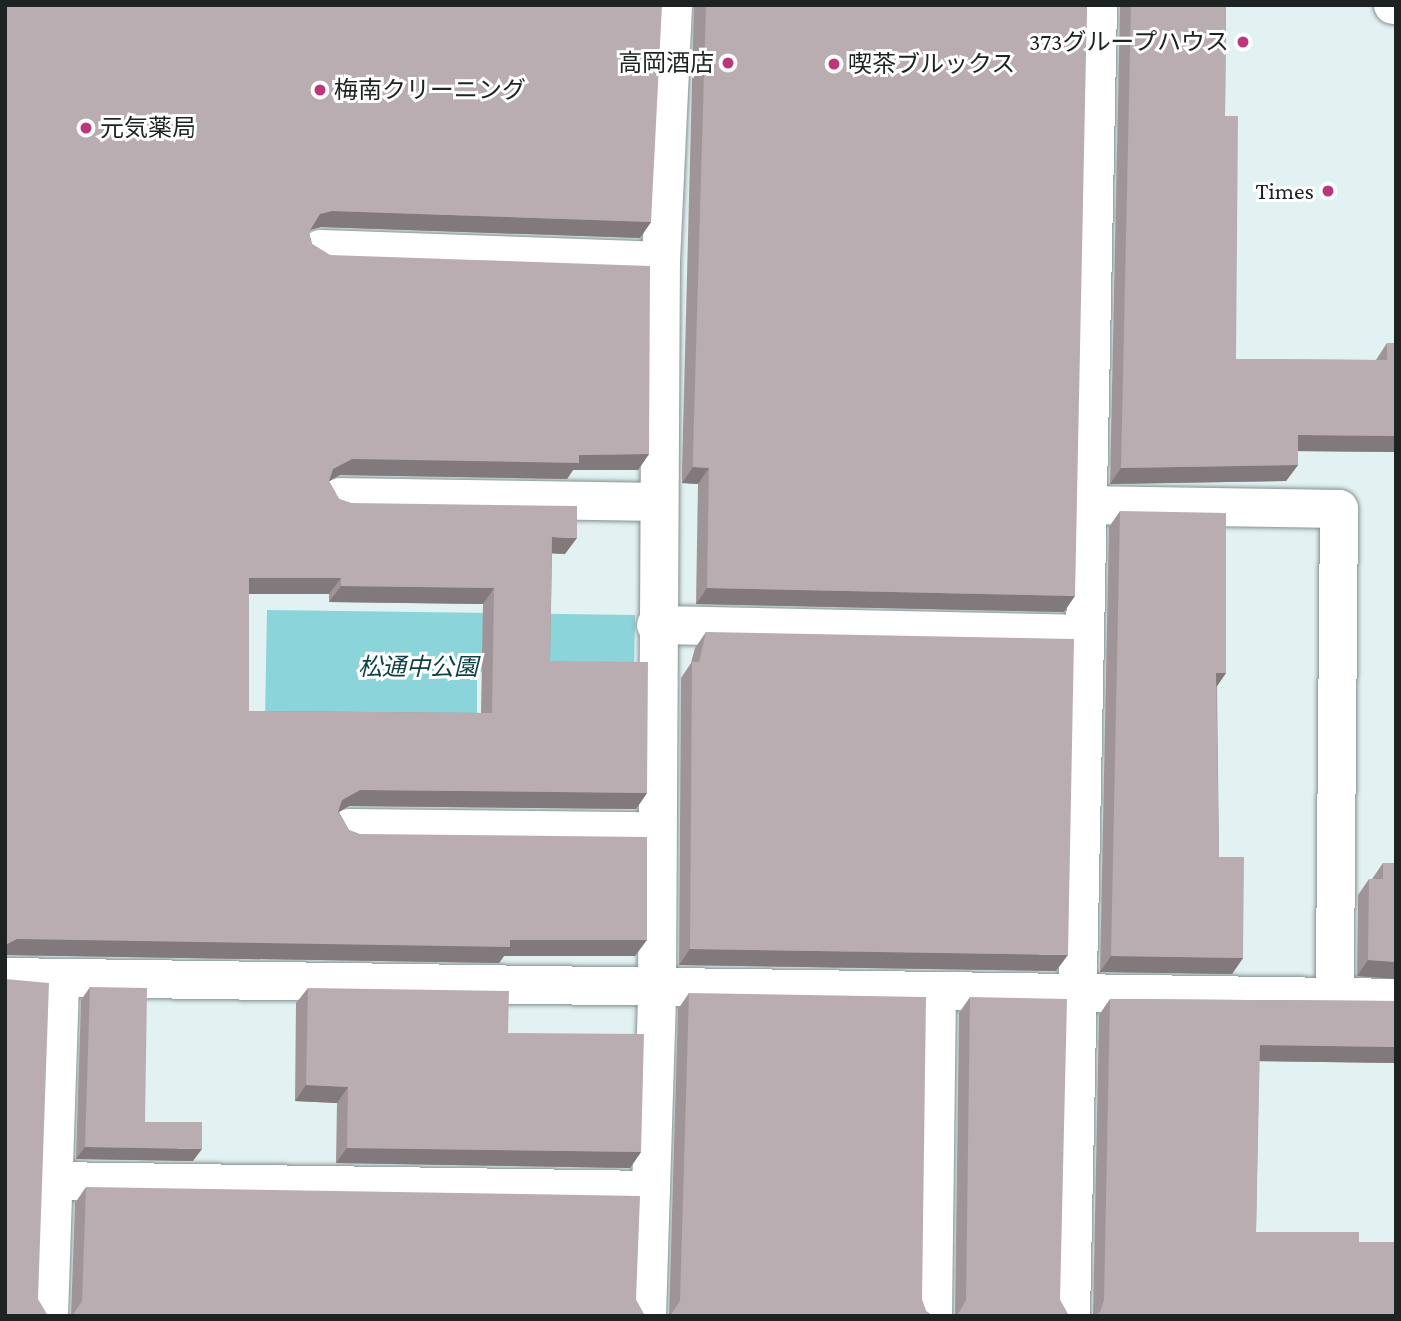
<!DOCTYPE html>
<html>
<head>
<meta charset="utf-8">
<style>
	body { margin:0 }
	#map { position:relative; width:1401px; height:1321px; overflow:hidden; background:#e2f1f1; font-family:"Crimson Pro","Noto Sans JP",serif }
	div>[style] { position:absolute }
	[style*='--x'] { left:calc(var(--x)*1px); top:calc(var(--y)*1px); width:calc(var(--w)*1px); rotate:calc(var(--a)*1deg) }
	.green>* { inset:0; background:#8bd4d9 }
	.roads { filter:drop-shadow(0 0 2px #839091) drop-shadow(0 0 2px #839091) }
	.minor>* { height:38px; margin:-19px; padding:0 19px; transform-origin:19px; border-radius:19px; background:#fff }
	.wall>* { inset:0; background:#9f9598 }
	.shaded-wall>* { inset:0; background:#82797c }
	.building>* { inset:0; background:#b9adb1 }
	.dots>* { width:19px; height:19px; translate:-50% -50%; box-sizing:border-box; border:4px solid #fff; border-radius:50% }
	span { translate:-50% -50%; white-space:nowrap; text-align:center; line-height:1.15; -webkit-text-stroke:6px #fff; paint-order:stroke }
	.poi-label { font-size:24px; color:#1d2223 }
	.right { translate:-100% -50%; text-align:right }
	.left { translate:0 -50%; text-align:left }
	.park-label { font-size:24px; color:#0e4245; font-style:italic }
	.frame { position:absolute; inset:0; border:7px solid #1d2223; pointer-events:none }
</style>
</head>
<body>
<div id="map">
	<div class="green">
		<i style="clip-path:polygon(267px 610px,635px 615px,634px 674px,477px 672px,477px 723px,265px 721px)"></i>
	</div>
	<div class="roads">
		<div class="minor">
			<i style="--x:1393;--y:5;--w:3;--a:0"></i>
			<i style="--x:320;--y:249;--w:341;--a:2"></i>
			<i style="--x:340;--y:497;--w:317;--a:0.9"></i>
			<i style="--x:1086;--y:505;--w:253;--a:0.9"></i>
			<i style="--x:1339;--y:509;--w:489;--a:90.5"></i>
			<i style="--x:656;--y:625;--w:427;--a:1.2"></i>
			<i style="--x:349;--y:828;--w:304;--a:0.6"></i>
			<i style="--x:5;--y:977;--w:1391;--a:0.86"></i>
			<i style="--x:53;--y:1181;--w:598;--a:0.86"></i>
			<i style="--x:49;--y:1316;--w:338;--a:-88.1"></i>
			<i style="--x:647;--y:1316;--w:327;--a:-88.2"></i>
			<i style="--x:657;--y:989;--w:728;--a:-89.69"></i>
			<i style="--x:661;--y:261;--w:256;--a:-87.3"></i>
			<i style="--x:933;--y:1316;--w:323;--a:-89.3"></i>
			<i style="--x:1071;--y:1316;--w:1311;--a:-88.82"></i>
		</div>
	</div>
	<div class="wall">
		<i style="clip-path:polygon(evenodd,5px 5px,651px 222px,640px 238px,321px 227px,311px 230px,309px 232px,312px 244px,649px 454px,638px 470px,573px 470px,567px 479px,340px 475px,329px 481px,339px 499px,351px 503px,565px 554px,552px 553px,550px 661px,647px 793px,636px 809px,349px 806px,339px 812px,349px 830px,635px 956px,504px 956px,499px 963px,5px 955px,5px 5px,249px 594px,329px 594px,329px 602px,483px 604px,481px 713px,249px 711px,249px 594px)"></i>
		<i style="clip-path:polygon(694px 5px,1087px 5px,1064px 612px,696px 604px,698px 484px,682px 483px,682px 469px)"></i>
		<i style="clip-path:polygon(1120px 5px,1226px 5px,1225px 116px,1236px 359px,1376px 360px,1387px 343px,1396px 343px,1396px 452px,1298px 451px,1298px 465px,1286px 481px,1110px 484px)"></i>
		<i style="clip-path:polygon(1120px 511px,1226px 673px,1217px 686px,1219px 857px,1243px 958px,1232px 974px,1100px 972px,1109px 527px)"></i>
		<i style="clip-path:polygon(706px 632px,1056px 971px,679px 965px,681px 678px,691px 663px,695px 648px)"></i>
		<i style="clip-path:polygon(1383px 863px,1396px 979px,1357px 976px,1358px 895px,1369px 879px,1372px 879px)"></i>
		<i style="clip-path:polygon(90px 987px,145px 1122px,193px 1161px,76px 1159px,81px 1000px)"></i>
		<i style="clip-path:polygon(308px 988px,508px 1033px,641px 1152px,630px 1168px,336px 1163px,337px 1103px,295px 1101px,296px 1003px)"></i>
		<i style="clip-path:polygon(689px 993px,922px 1300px,926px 1311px,933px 1316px,669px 1316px,678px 1009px)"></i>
		<i style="clip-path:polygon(970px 997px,1060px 1300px,1069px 1316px,955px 1316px,959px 1013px)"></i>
		<i style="clip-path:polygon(1110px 999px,1396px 1001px,1396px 1063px,1259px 1061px,1256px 1232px,1359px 1242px,1093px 1316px,1099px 1015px)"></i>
		<i style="clip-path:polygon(86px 1187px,636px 1300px,645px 1316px,71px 1316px,75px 1203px)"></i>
	</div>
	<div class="shaded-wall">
		<i style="clip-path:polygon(332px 211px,651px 222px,640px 238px,321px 227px,309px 230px,320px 214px)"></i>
		<i style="clip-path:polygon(1298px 435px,1396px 436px,1396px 452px,1286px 451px)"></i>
		<i style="clip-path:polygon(649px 454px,638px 470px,573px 470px,567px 479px,340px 475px,322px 485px,333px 469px,352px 459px)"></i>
		<i style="clip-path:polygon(1298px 465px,1286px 481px,1110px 484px,1121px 468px)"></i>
		<i style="clip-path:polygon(693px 467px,709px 468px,698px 484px,682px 483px)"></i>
		<i style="clip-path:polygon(552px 537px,577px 538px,565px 554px,541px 553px)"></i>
		<i style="clip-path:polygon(249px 578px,341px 578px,329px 594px,238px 594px)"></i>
		<i style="clip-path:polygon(341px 586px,494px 588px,483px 604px,329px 602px)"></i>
		<i style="clip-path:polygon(707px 588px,1075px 596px,1064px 612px,696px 604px)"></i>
		<i style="clip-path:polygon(1216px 673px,1226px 673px,1215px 689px)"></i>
		<i style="clip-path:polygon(360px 790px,647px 793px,636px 809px,349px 806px,331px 816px,342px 800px)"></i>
		<i style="clip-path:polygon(17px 939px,510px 940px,647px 940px,635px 956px,504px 956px,499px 963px,5px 955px,5px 945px)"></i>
		<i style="clip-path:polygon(690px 949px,1068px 955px,1056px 971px,679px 965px)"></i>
		<i style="clip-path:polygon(1111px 956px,1243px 958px,1232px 974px,1100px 972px)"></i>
		<i style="clip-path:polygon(1368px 960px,1396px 962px,1396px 979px,1357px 976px)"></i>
		<i style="clip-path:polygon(1260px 1045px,1396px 1047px,1396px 1063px,1248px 1061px)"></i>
		<i style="clip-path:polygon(306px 1085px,348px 1087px,337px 1103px,295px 1101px)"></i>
		<i style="clip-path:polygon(85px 1147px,202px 1149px,193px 1161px,76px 1159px)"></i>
		<i style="clip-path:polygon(347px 1148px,641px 1152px,630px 1168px,336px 1163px)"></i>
	</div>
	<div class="building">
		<i style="clip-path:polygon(evenodd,5px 5px,662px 5px,651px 222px,332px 211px,320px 214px,309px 232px,312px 244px,330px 255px,650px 266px,649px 454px,579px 455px,579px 463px,352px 459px,333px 469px,329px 481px,339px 499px,351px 503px,577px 506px,577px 538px,552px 537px,550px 661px,648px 662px,647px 793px,360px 790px,342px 800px,338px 812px,349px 830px,360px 834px,647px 837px,647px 940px,510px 940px,510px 947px,17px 939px,5px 945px,5px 5px,249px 578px,341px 578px,341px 586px,494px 588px,492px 713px,249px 711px,249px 578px)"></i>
		<i style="clip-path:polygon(706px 5px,1087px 5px,1075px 596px,707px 588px,709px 468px,693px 467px,693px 453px)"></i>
		<i style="clip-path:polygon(1131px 5px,1226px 5px,1225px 116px,1238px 116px,1236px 359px,1387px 360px,1387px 343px,1396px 343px,1396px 436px,1298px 435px,1298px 465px,1121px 468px)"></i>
		<i style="clip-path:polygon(1120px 511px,1226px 513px,1226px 673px,1216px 673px,1219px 857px,1244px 857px,1243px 958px,1111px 956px)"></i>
		<i style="clip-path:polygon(706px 632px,1074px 639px,1068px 955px,690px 949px,692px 662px,699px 662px)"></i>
		<i style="clip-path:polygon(1383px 863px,1396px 863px,1396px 962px,1368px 960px,1369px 879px,1383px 879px)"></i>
		<i style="clip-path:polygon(5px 979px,49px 983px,38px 1299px,48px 1316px,5px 1316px)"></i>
		<i style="clip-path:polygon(90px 987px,147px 988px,145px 1122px,202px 1122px,202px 1149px,85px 1147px)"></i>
		<i style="clip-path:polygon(308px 988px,509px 991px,508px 1033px,644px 1034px,641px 1152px,347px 1148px,348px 1087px,306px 1085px)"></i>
		<i style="clip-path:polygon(689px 993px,926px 997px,922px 1300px,926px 1311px,933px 1316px,670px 1316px,680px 1301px)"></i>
		<i style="clip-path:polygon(970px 997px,1067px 999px,1060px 1300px,1069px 1316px,957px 1316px,966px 1300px)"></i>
		<i style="clip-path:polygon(1110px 999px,1396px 1001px,1396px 1047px,1260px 1045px,1256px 1232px,1359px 1232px,1359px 1242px,1396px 1242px,1396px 1316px,1093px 1316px,1100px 1312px,1104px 1300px)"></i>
		<i style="clip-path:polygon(86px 1187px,640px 1196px,636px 1300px,645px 1316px,72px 1316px,82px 1301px)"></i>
	</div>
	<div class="dots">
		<i style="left:1243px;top:42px;background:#bc3779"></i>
		<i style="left:728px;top:63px;background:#bc3779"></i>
		<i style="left:834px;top:64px;background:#bc3779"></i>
		<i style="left:320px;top:90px;background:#bc3779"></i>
		<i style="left:86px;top:128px;background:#bc3779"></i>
		<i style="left:1328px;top:191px;background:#bc3779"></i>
	</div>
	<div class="poi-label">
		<span class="right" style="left:1229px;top:42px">373グループハウス</span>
		<span class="right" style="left:714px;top:63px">高岡酒店</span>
		<span class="left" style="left:848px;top:64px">喫茶ブルックス</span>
		<span class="left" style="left:334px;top:90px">梅南クリーニング</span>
		<span class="left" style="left:100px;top:128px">元気薬局</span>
		<span class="right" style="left:1314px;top:191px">Times</span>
	</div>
	<div class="park-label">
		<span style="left:418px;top:667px">松通中公園</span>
	</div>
	<div class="frame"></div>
</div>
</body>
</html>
